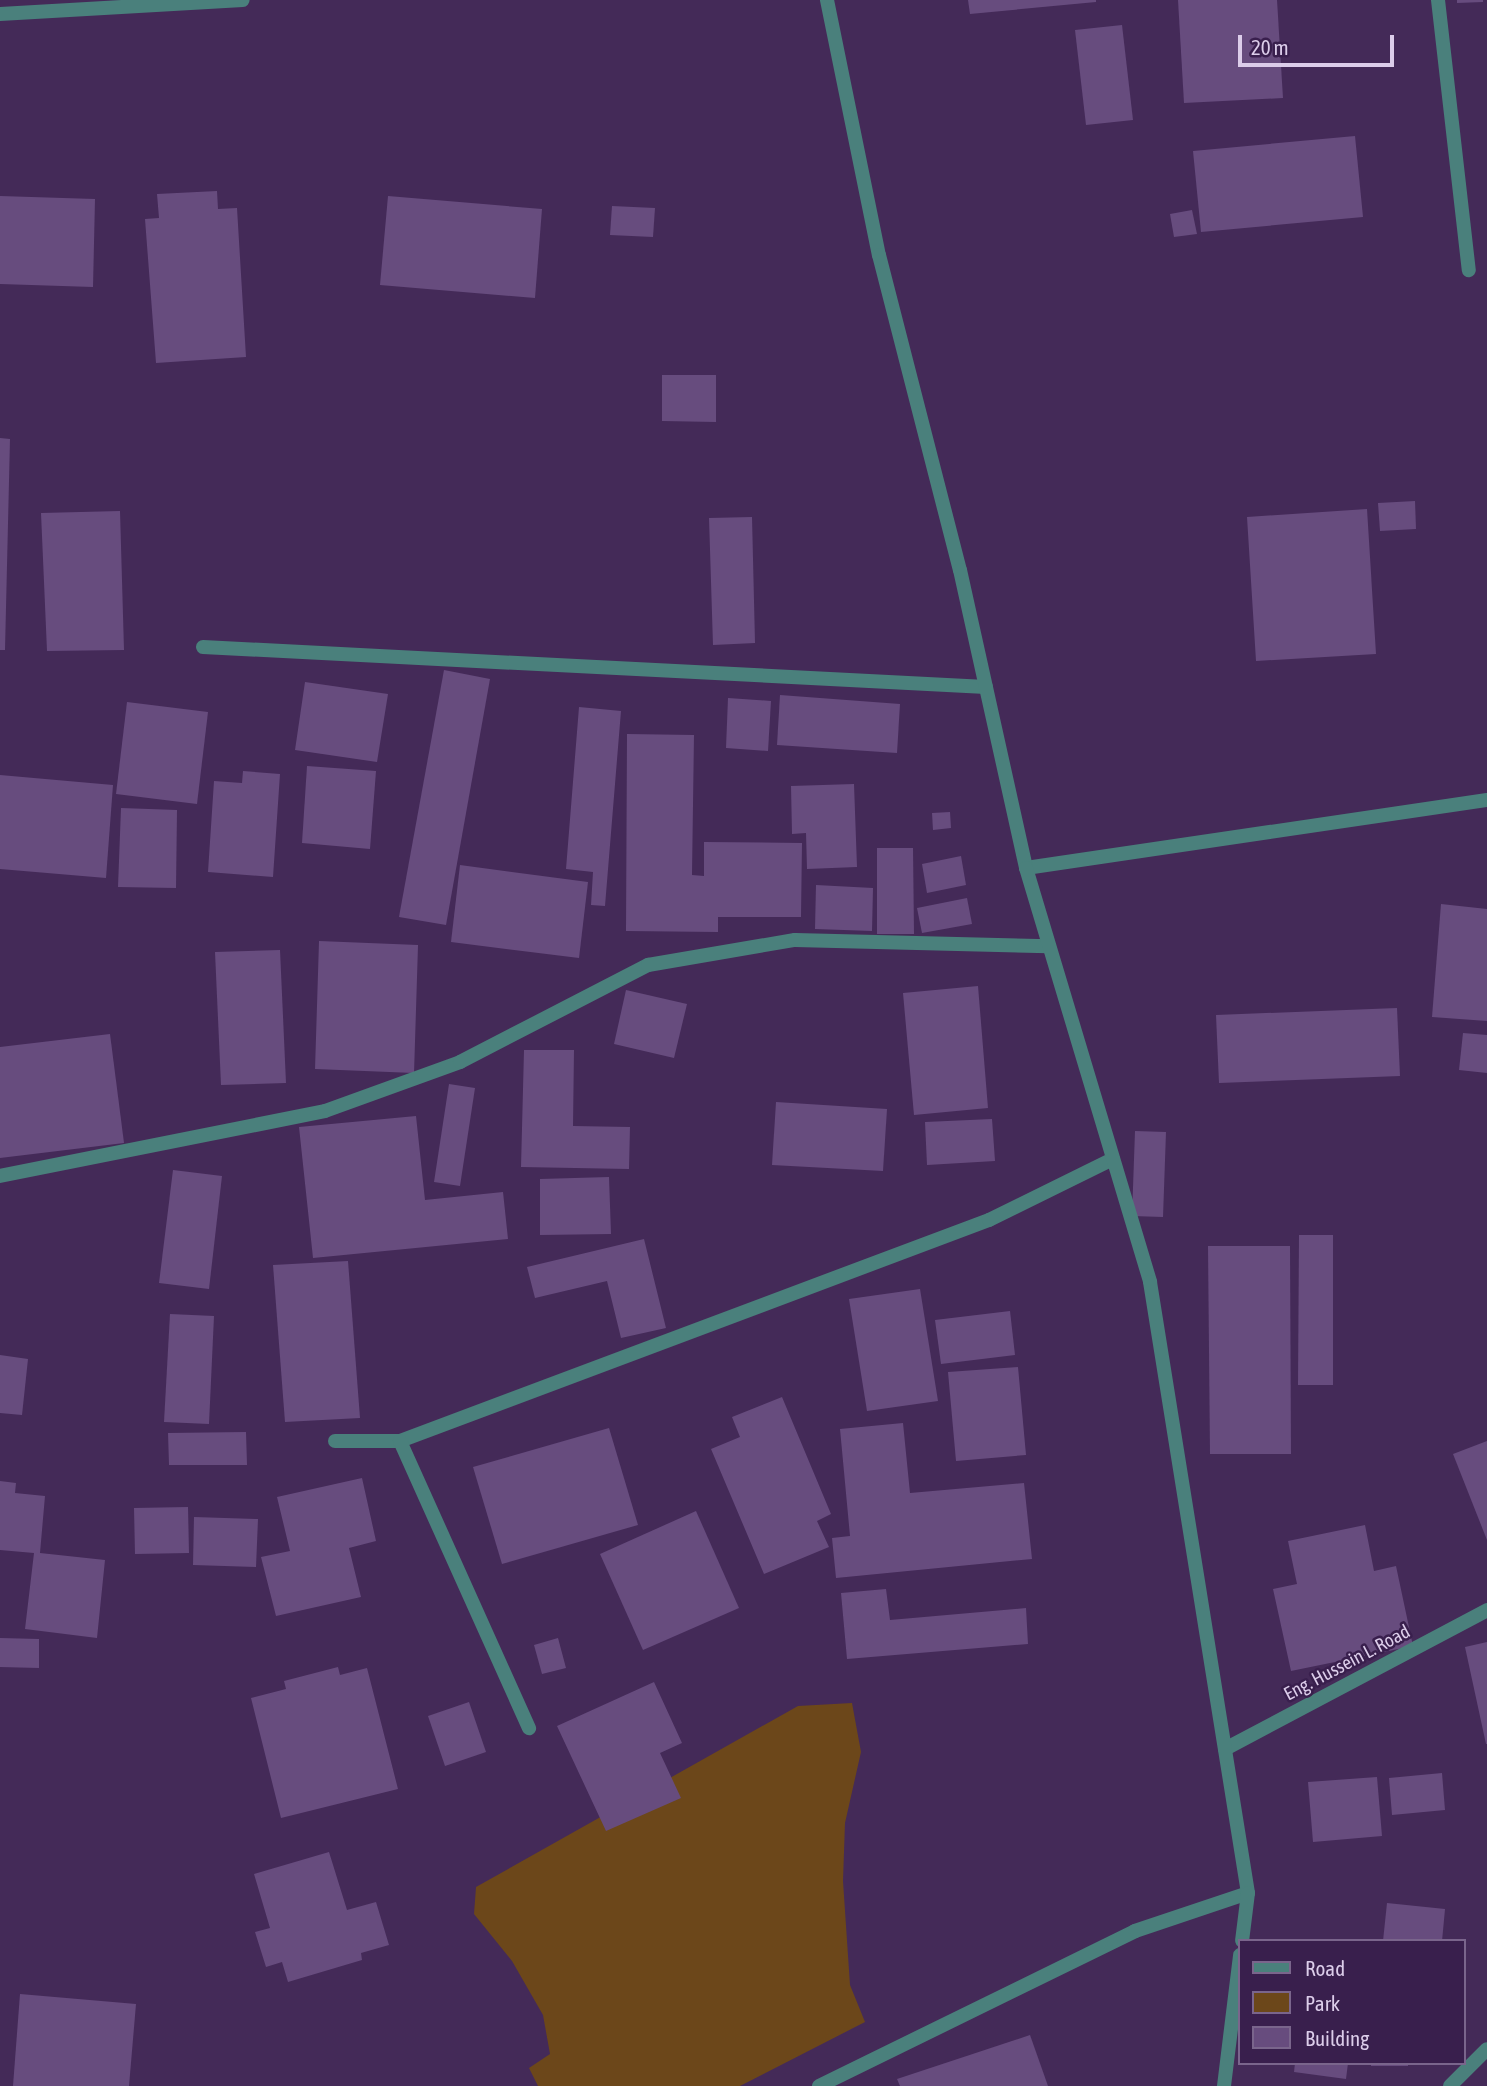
<!DOCTYPE html>
<html>
<head>
<meta charset="utf-8">
<style>
	body { margin:0 }
	#map { position:relative; width:1487px; height:2086px; overflow:hidden; background:#442a58; font-family:"Asap Condensed",sans-serif }
	div>[style] { position:absolute }
	[style*='--x'] { left:calc(var(--x)*1px); top:calc(var(--y)*1px); width:calc(var(--w)*1px); rotate:calc(var(--a)*1deg) }
	.green>* { inset:0; background:#6c471a }
	.building>* { inset:0; background:#674c7e }
	.minor>* { height:14px; margin:-7px; padding:0 7px; transform-origin:7px; border-radius:7px; background:#4a807c }
	.tertiary>* { height:14px; margin:-7px; padding:0 7px; transform-origin:7px; border-radius:7px; background:#4a807c }
	span { translate:-50% -50%; white-space:nowrap; text-align:center; line-height:1.15; -webkit-text-stroke:5px #391f4d; paint-order:stroke }
	.street-label { font-size:19px; color:#dccdea }
	.legend { position:absolute; left:1238px; top:1939px; width:228px; height:126px; box-sizing:border-box; background:#391f4d; border:2px solid #7a658c; margin:0; padding:9px 12px; list-style:none; font-size:21px; color:#dccdea }
	.legend li { display:flex; align-items:center; gap:14px; height:35px }
	.legend b { width:35px; border:2px solid #7a658c }
	.scale { position:absolute; left:1238px; top:35px; width:156px; height:32px; box-sizing:border-box; border:4px solid #dccdea; border-top:0; padding-left:9px; font-size:21px; line-height:24px; white-space:nowrap; color:#dccdea; -webkit-text-stroke:5px #391f4d; paint-order:stroke }
</style>
</head>
<body>
<div id="map">
	<div class="green">
		<i style="clip-path:polygon(852px 1703px,861px 1752px,845px 1823px,843px 1881px,850px 1985px,865px 2022px,740px 2086px,538px 2086px,529px 2068px,550px 2054px,543px 2015px,512px 1961px,474px 1914px,476px 1887px,798px 1706px)"></i>
	</div>
	<div class="building">
		<i style="clip-path:polygon(968px 0,1096px 0,1096px 2px,970px 14px)"></i>
		<i style="clip-path:polygon(1178px 0,1277px 0,1283px 98px,1184px 103px)"></i>
		<i style="clip-path:polygon(1457px 0,1483px 0,1483px 2px,1457px 3px)"></i>
		<i style="clip-path:polygon(1122px 25px,1133px 120px,1086px 125px,1075px 30px)"></i>
		<i style="clip-path:polygon(1355px 136px,1363px 217px,1201px 232px,1193px 151px)"></i>
		<i style="clip-path:polygon(217px 191px,218px 209px,237px 208px,246px 357px,156px 363px,145px 219px,159px 218px,157px 194px)"></i>
		<i style="clip-path:polygon(0 196px,95px 199px,93px 287px,0 284px)"></i>
		<i style="clip-path:polygon(388px 196px,542px 209px,535px 298px,380px 285px)"></i>
		<i style="clip-path:polygon(612px 206px,655px 208px,653px 237px,610px 235px)"></i>
		<i style="clip-path:polygon(1192px 210px,1197px 234px,1174px 237px,1170px 214px)"></i>
		<i style="clip-path:polygon(662px 375px,716px 375px,716px 422px,662px 421px)"></i>
		<i style="clip-path:polygon(0 438px,10px 439px,5px 650px,0 650px)"></i>
		<i style="clip-path:polygon(1415px 501px,1416px 529px,1380px 531px,1378px 503px)"></i>
		<i style="clip-path:polygon(1367px 509px,1376px 654px,1256px 661px,1247px 517px)"></i>
		<i style="clip-path:polygon(120px 511px,124px 650px,47px 651px,41px 513px)"></i>
		<i style="clip-path:polygon(752px 517px,755px 643px,713px 645px,709px 518px)"></i>
		<i style="clip-path:polygon(444px 670px,490px 679px,446px 925px,399px 917px)"></i>
		<i style="clip-path:polygon(305px 682px,388px 694px,377px 762px,295px 750px)"></i>
		<i style="clip-path:polygon(780px 695px,900px 704px,897px 753px,777px 745px)"></i>
		<i style="clip-path:polygon(728px 698px,771px 701px,768px 751px,726px 748px)"></i>
		<i style="clip-path:polygon(127px 702px,208px 712px,197px 804px,116px 794px)"></i>
		<i style="clip-path:polygon(579px 707px,621px 711px,605px 906px,591px 905px,593px 872px,566px 869px)"></i>
		<i style="clip-path:polygon(627px 734px,694px 735px,692px 875px,704px 876px,704px 842px,802px 843px,801px 917px,718px 917px,718px 932px,626px 931px)"></i>
		<i style="clip-path:polygon(307px 766px,376px 771px,370px 849px,302px 843px)"></i>
		<i style="clip-path:polygon(243px 771px,280px 774px,273px 877px,208px 872px,214px 781px,242px 783px)"></i>
		<i style="clip-path:polygon(0 775px,113px 785px,106px 878px,0 869px)"></i>
		<i style="clip-path:polygon(854px 784px,857px 867px,807px 869px,806px 833px,792px 834px,791px 786px)"></i>
		<i style="clip-path:polygon(121px 808px,177px 810px,176px 888px,118px 887px)"></i>
		<i style="clip-path:polygon(950px 812px,951px 828px,933px 830px,932px 813px)"></i>
		<i style="clip-path:polygon(877px 848px,913px 848px,914px 934px,877px 934px)"></i>
		<i style="clip-path:polygon(961px 856px,966px 885px,927px 893px,922px 864px)"></i>
		<i style="clip-path:polygon(460px 865px,588px 882px,579px 958px,451px 942px)"></i>
		<i style="clip-path:polygon(816px 885px,873px 888px,872px 931px,815px 929px)"></i>
		<i style="clip-path:polygon(967px 898px,972px 924px,922px 933px,917px 908px)"></i>
		<i style="clip-path:polygon(1441px 904px,1487px 909px,1487px 1021px,1432px 1017px)"></i>
		<i style="clip-path:polygon(319px 941px,418px 945px,414px 1073px,315px 1069px)"></i>
		<i style="clip-path:polygon(280px 950px,286px 1083px,221px 1085px,215px 952px)"></i>
		<i style="clip-path:polygon(978px 986px,988px 1108px,914px 1115px,903px 993px)"></i>
		<i style="clip-path:polygon(626px 990px,687px 1004px,674px 1058px,614px 1044px)"></i>
		<i style="clip-path:polygon(1397px 1008px,1400px 1076px,1219px 1083px,1216px 1015px)"></i>
		<i style="clip-path:polygon(1463px 1033px,1487px 1035px,1487px 1073px,1459px 1070px)"></i>
		<i style="clip-path:polygon(110px 1034px,124px 1143px,0 1158px,0 1047px)"></i>
		<i style="clip-path:polygon(524px 1050px,574px 1050px,573px 1126px,630px 1127px,629px 1169px,521px 1167px)"></i>
		<i style="clip-path:polygon(449px 1084px,475px 1088px,460px 1186px,434px 1182px)"></i>
		<i style="clip-path:polygon(776px 1102px,887px 1109px,883px 1171px,772px 1165px)"></i>
		<i style="clip-path:polygon(416px 1116px,425px 1200px,503px 1192px,508px 1239px,313px 1258px,299px 1127px)"></i>
		<i style="clip-path:polygon(992px 1119px,995px 1161px,927px 1165px,925px 1122px)"></i>
		<i style="clip-path:polygon(1135px 1131px,1166px 1132px,1163px 1217px,1132px 1216px)"></i>
		<i style="clip-path:polygon(173px 1170px,222px 1176px,209px 1289px,159px 1283px)"></i>
		<i style="clip-path:polygon(609px 1177px,611px 1234px,540px 1235px,540px 1179px)"></i>
		<i style="clip-path:polygon(1299px 1235px,1333px 1235px,1333px 1385px,1298px 1385px)"></i>
		<i style="clip-path:polygon(644px 1239px,666px 1328px,621px 1338px,607px 1281px,535px 1298px,527px 1267px)"></i>
		<i style="clip-path:polygon(1208px 1246px,1290px 1246px,1291px 1454px,1210px 1454px)"></i>
		<i style="clip-path:polygon(348px 1261px,360px 1418px,285px 1422px,273px 1265px)"></i>
		<i style="clip-path:polygon(920px 1289px,938px 1401px,867px 1411px,849px 1299px)"></i>
		<i style="clip-path:polygon(1010px 1311px,1015px 1355px,941px 1364px,935px 1320px)"></i>
		<i style="clip-path:polygon(170px 1314px,214px 1316px,209px 1424px,164px 1422px)"></i>
		<i style="clip-path:polygon(0 1355px,28px 1359px,22px 1415px,0 1413px)"></i>
		<i style="clip-path:polygon(1018px 1367px,1026px 1455px,956px 1461px,948px 1372px)"></i>
		<i style="clip-path:polygon(782px 1397px,831px 1514px,817px 1521px,829px 1547px,764px 1574px,711px 1449px,740px 1437px,732px 1417px)"></i>
		<i style="clip-path:polygon(903px 1423px,910px 1493px,1024px 1483px,1032px 1559px,836px 1578px,832px 1538px,850px 1536px,840px 1429px)"></i>
		<i style="clip-path:polygon(609px 1428px,638px 1525px,502px 1564px,473px 1467px)"></i>
		<i style="clip-path:polygon(246px 1432px,247px 1465px,169px 1465px,168px 1433px)"></i>
		<i style="clip-path:polygon(1487px 1441px,1487px 1540px,1453px 1454px)"></i>
		<i style="clip-path:polygon(362px 1478px,376px 1541px,349px 1548px,361px 1597px,276px 1616px,261px 1557px,290px 1551px,277px 1497px)"></i>
		<i style="clip-path:polygon(0 1481px,16px 1483px,15px 1493px,45px 1496px,40px 1553px,105px 1560px,97px 1638px,25px 1629px,34px 1553px,0 1550px)"></i>
		<i style="clip-path:polygon(188px 1507px,189px 1553px,135px 1554px,134px 1508px)"></i>
		<i style="clip-path:polygon(696px 1511px,739px 1608px,643px 1650px,600px 1554px)"></i>
		<i style="clip-path:polygon(194px 1517px,258px 1519px,256px 1567px,193px 1565px)"></i>
		<i style="clip-path:polygon(1365px 1525px,1374px 1571px,1396px 1566px,1413px 1646px,1291px 1671px,1273px 1589px,1297px 1584px,1288px 1541px)"></i>
		<i style="clip-path:polygon(886px 1589px,890px 1620px,1026px 1608px,1028px 1644px,847px 1659px,841px 1593px)"></i>
		<i style="clip-path:polygon(0 1638px,39px 1639px,39px 1668px,0 1667px)"></i>
		<i style="clip-path:polygon(558px 1638px,566px 1668px,542px 1674px,534px 1645px)"></i>
		<i style="clip-path:polygon(1487px 1642px,1487px 1744px,1486px 1744px,1465px 1647px)"></i>
		<i style="clip-path:polygon(338px 1667px,340px 1675px,367px 1668px,398px 1789px,281px 1818px,251px 1698px,286px 1689px,284px 1681px)"></i>
		<i style="clip-path:polygon(654px 1682px,682px 1743px,660px 1753px,681px 1798px,606px 1831px,557px 1726px)"></i>
		<i style="clip-path:polygon(469px 1702px,486px 1752px,445px 1766px,428px 1716px)"></i>
		<i style="clip-path:polygon(1442px 1773px,1445px 1810px,1392px 1815px,1389px 1778px)"></i>
		<i style="clip-path:polygon(1377px 1777px,1382px 1836px,1313px 1842px,1308px 1782px)"></i>
		<i style="clip-path:polygon(329px 1852px,347px 1910px,376px 1902px,389px 1945px,361px 1953px,362px 1960px,288px 1982px,282px 1962px,266px 1967px,255px 1932px,270px 1928px,254px 1874px)"></i>
		<i style="clip-path:polygon(1387px 1903px,1445px 1909px,1442px 1941px,1383px 1941px)"></i>
		<i style="clip-path:polygon(20px 1994px,136px 2004px,129px 2086px,13px 2086px)"></i>
		<i style="clip-path:polygon(1030px 2035px,1048px 2086px,900px 2086px,897px 2079px)"></i>
		<i style="clip-path:polygon(1295px 2063px,1348px 2063px,1346px 2079px,1294px 2072px)"></i>
		<i style="clip-path:polygon(1371px 2063px,1408px 2063px,1408px 2066px,1371px 2066px)"></i>
	</div>
	<div class="minor">
		<i style="--x:1438;--y:0;--w:272;--a:83.5"></i>
		<i style="--x:0;--y:14;--w:243;--a:-3.3"></i>
		<i style="--x:203;--y:647;--w:784;--a:2.92"></i>
		<i style="--x:1026;--y:868;--w:466;--a:-8.4"></i>
		<i style="--x:0;--y:1176;--w:331;--a:-11.3"></i>
		<i style="--x:325;--y:1111;--w:144;--a:-19.9"></i>
		<i style="--x:460;--y:1062;--w:212;--a:-27.3"></i>
		<i style="--x:648;--y:965;--w:149;--a:-9.7"></i>
		<i style="--x:795;--y:940;--w:254;--a:1.4"></i>
		<i style="--x:335;--y:1441;--w:65;--a:0"></i>
		<i style="--x:400;--y:1441;--w:629;--a:-20.57"></i>
		<i style="--x:989;--y:1220;--w:138;--a:-26.2"></i>
		<i style="--x:400;--y:1441;--w:315;--a:65.8"></i>
		<i style="--x:1225;--y:1749;--w:297;--a:-27.9"></i>
		<i style="--x:819;--y:2086;--w:352;--a:-26.1"></i>
		<i style="--x:1135;--y:1931;--w:119;--a:-18.6"></i>
		<i style="--x:1450;--y:2086;--w:52;--a:-45"></i>
	</div>
	<div class="tertiary">
		<i style="--x:827;--y:0;--w:260;--a:78.5"></i>
		<i style="--x:879;--y:255;--w:325;--a:75.6"></i>
		<i style="--x:960;--y:570;--w:305;--a:77.5"></i>
		<i style="--x:1026;--y:868;--w:432;--a:73.3"></i>
		<i style="--x:1150;--y:1282;--w:619;--a:80.89"></i>
		<i style="--x:1248;--y:1893;--w:48;--a:97.1"></i>
		<i style="--x:1224;--y:2086;--w:132;--a:-83"></i>
	</div>
	<div class="street-label">
		<span style="left:1347px;top:1663px;rotate:-28deg">Eng. Hussein L. Road</span>
	</div>
	<ul class="legend">
	<li><b style="height:9px;background:#4a807c"></b>Road</li>
	<li><b style="height:19px;background:#6c471a"></b>Park</li>
	<li><b style="height:19px;background:#674c7e"></b>Building</li>
	</ul>
	<div class="scale">20 m</div>
</div>
</body>
</html>
